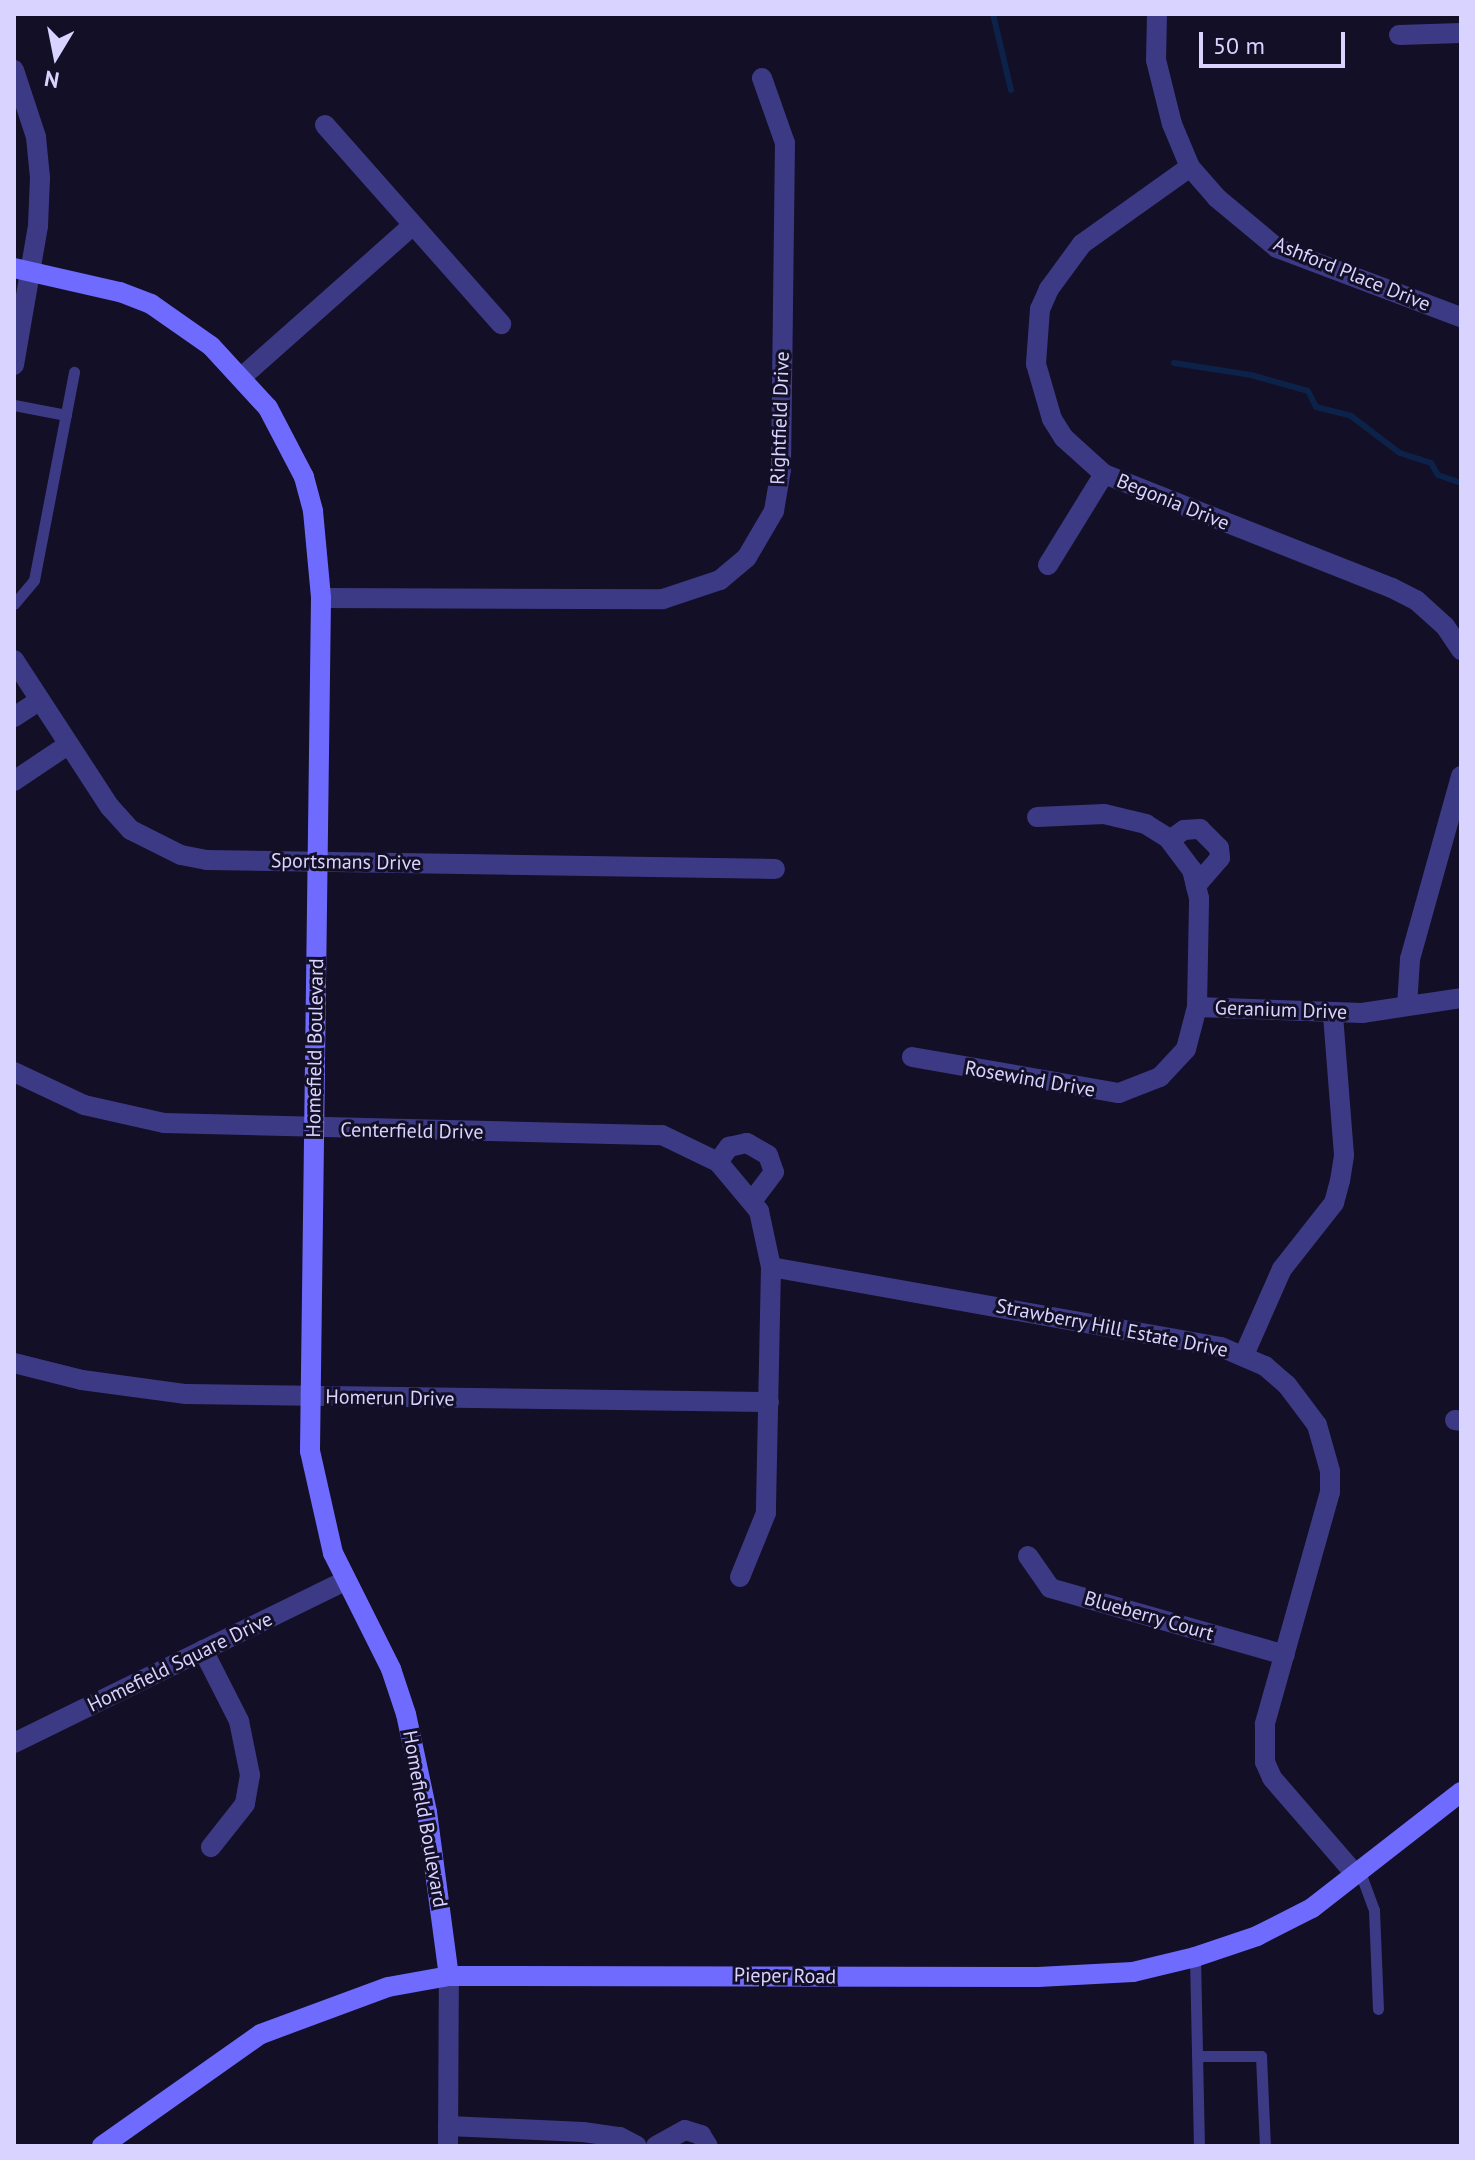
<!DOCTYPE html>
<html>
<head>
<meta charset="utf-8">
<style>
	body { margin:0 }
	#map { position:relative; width:1475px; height:2160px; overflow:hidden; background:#130f26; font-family:"PT Sans",sans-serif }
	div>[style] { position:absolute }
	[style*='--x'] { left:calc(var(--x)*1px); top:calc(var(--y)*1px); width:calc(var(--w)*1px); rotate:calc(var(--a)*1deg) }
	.stream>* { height:6px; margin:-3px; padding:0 3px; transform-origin:3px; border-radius:3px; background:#0c2248 }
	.lane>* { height:11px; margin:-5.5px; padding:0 5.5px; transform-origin:5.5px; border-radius:5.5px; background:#3d3a85 }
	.street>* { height:20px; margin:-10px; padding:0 10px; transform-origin:10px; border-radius:10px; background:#3d3a85 }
	.secondary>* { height:20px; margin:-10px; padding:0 10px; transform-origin:10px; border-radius:10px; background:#6f6bff }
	span { translate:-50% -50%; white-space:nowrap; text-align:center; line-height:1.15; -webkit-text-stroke:6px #130f26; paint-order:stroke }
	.street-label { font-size:20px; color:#d9d4ff }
	.frame { position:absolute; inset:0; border:16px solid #d9d4ff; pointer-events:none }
	.north { position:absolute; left:16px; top:16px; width:80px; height:80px; -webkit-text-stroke:6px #130f26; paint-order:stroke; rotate:190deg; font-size:22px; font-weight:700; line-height:32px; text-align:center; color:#d9d4ff }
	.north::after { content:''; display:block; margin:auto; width:28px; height:36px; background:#d9d4ff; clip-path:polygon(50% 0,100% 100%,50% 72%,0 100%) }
	.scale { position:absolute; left:1199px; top:32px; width:146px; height:36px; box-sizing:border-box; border:4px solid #d9d4ff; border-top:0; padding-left:10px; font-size:24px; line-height:28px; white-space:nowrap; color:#d9d4ff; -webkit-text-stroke:6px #130f26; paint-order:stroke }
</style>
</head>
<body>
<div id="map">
	<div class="stream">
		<i style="--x:993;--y:14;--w:78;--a:76.7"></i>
		<i style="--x:1174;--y:363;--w:78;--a:8.9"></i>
		<i style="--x:1251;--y:375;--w:59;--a:15.7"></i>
		<i style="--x:1308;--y:391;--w:18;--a:63"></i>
		<i style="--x:1316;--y:407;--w:36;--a:14"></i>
		<i style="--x:1351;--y:416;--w:61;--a:37.1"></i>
		<i style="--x:1400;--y:453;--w:33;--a:18"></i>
		<i style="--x:1431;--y:463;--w:14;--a:60"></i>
		<i style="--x:1438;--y:475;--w:24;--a:19"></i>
	</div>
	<div class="lane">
		<i style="--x:14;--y:405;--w:53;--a:10.9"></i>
		<i style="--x:14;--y:604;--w:31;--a:-50"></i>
		<i style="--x:34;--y:580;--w:212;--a:-79.1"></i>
		<i style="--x:1360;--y:1872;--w:40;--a:69.8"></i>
		<i style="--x:1374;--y:1910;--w:99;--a:87.7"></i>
		<i style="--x:1195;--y:1957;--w:189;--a:88.8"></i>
		<i style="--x:1198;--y:2056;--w:63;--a:0"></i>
		<i style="--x:1261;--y:2056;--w:90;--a:87.5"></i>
	</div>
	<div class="street">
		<i style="--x:1157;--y:14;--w:46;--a:91.2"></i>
		<i style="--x:1156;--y:60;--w:66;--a:76"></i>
		<i style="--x:1172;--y:124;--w:47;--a:67.3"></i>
		<i style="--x:1190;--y:167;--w:41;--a:48.9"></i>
		<i style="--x:1217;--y:198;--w:78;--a:39.8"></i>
		<i style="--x:1277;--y:248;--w:197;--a:20.6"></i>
		<i style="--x:1399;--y:35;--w:62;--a:-1.8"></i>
		<i style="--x:14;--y:70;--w:71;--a:71.8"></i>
		<i style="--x:36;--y:137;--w:41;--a:84.4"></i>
		<i style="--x:40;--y:178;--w:48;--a:92.4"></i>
		<i style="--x:38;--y:226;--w:141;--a:99.8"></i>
		<i style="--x:325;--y:125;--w:266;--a:48.5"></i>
		<i style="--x:1190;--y:167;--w:133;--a:144.5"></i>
		<i style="--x:1082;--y:244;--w:56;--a:126.3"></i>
		<i style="--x:1049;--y:289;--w:22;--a:114"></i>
		<i style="--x:1040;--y:309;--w:55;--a:94.2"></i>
		<i style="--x:1036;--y:364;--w:57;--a:73.8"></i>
		<i style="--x:1052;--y:419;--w:22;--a:58"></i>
		<i style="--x:1064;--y:438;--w:54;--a:42"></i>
		<i style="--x:1104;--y:474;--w:310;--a:21.6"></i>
		<i style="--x:1392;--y:588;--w:27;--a:27"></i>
		<i style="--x:1416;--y:600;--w:39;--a:42"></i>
		<i style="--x:1445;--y:626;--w:29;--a:56"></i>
		<i style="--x:243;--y:376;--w:227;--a:-41.6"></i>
		<i style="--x:1048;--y:565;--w:107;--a:-58.4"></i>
		<i style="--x:321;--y:598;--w:342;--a:0.2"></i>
		<i style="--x:663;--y:599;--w:60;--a:-18.4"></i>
		<i style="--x:720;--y:580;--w:35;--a:-40"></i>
		<i style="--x:747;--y:557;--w:53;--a:-59.6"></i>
		<i style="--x:774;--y:511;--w:43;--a:-80.5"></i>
		<i style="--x:781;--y:469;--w:326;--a:-89.3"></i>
		<i style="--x:785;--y:143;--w:69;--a:-109.5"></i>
		<i style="--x:14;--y:660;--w:176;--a:56.9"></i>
		<i style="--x:110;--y:807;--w:31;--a:48"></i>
		<i style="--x:131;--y:830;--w:56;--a:26.6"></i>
		<i style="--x:181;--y:855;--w:26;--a:11"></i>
		<i style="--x:207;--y:860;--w:568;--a:0.91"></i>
		<i style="--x:14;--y:717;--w:31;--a:-33"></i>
		<i style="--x:14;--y:781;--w:66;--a:-33.9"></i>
		<i style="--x:1170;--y:840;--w:17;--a:-36"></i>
		<i style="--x:1184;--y:830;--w:16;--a:-4"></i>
		<i style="--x:1200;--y:829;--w:27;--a:45"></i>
		<i style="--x:1219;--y:848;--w:10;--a:84"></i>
		<i style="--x:1220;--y:858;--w:37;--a:131"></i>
		<i style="--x:1407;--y:1006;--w:47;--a:-86.3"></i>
		<i style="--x:1410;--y:959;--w:190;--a:-74.4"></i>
		<i style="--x:1197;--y:1007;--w:165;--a:2.1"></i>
		<i style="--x:1362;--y:1013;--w:100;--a:-8.6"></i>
		<i style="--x:912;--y:1057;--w:210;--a:9.9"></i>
		<i style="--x:1119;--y:1093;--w:44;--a:-21.3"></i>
		<i style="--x:1160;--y:1077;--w:38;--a:-47"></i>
		<i style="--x:1186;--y:1049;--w:43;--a:-75.3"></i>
		<i style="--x:1197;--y:1007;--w:109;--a:-88.9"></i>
		<i style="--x:1199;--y:898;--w:29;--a:-104"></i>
		<i style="--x:1192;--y:870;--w:40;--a:-127"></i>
		<i style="--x:1168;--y:838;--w:26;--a:-148"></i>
		<i style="--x:1146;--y:824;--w:43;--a:-166.6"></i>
		<i style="--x:1104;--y:814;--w:67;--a:177.4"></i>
		<i style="--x:14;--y:1072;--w:77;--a:25.2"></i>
		<i style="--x:84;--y:1105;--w:82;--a:12.7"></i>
		<i style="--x:164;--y:1123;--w:498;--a:1.4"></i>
		<i style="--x:662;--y:1135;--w:62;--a:25.7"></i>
		<i style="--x:718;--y:1162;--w:64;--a:50.1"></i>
		<i style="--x:759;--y:1211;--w:57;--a:77.9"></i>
		<i style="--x:771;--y:1267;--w:246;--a:91.2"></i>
		<i style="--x:766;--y:1513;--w:69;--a:112.1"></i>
		<i style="--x:718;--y:1162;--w:19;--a:-54"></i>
		<i style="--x:729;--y:1147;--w:18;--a:-13"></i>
		<i style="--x:747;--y:1143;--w:24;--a:30"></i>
		<i style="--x:768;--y:1155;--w:18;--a:71"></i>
		<i style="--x:774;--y:1172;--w:36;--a:127"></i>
		<i style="--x:771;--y:1267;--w:457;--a:10.1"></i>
		<i style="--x:1221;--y:1347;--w:48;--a:23.4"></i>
		<i style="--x:1265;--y:1366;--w:29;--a:41"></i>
		<i style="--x:1287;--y:1385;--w:50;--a:53.1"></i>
		<i style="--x:1317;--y:1425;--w:48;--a:74.2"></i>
		<i style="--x:1330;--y:1471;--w:21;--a:90"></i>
		<i style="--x:1330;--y:1492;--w:241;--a:105.7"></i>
		<i style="--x:1265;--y:1724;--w:38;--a:90"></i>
		<i style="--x:1265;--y:1762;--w:17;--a:66"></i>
		<i style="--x:1272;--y:1778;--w:128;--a:49.1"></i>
		<i style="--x:1244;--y:1355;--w:94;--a:-66.2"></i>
		<i style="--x:1282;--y:1269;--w:84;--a:-51.8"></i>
		<i style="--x:1334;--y:1203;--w:23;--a:-75"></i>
		<i style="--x:1340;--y:1181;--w:26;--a:-81"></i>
		<i style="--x:1344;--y:1155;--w:141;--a:-94.5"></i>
		<i style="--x:14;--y:1363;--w:70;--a:14"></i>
		<i style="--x:82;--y:1380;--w:105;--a:7.7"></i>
		<i style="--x:186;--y:1394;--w:583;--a:0.79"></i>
		<i style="--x:1455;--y:1420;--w:6;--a:9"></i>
		<i style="--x:1028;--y:1556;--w:39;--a:55"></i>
		<i style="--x:1050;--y:1588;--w:244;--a:15.9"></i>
		<i style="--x:203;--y:1650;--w:80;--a:63.1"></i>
		<i style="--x:239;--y:1721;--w:55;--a:78.5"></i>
		<i style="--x:250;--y:1775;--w:29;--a:100"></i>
		<i style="--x:245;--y:1804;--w:55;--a:128.3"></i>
		<i style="--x:14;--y:1743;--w:370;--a:-26.1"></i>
		<i style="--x:448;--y:2126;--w:135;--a:2.5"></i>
		<i style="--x:583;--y:2132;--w:37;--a:8"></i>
		<i style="--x:620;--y:2137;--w:19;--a:28"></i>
		<i style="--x:448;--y:2146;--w:170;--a:-89.7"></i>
		<i style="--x:656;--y:2146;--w:33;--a:-29"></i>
		<i style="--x:685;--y:2130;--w:17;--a:17"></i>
		<i style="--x:701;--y:2135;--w:13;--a:58"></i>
	</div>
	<div class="secondary">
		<i style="--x:14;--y:268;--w:109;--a:12.8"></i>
		<i style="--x:120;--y:292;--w:33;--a:21"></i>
		<i style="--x:151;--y:304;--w:73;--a:35"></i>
		<i style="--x:211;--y:346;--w:84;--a:47.4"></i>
		<i style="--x:268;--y:408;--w:78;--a:62.4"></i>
		<i style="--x:304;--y:477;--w:35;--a:75"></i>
		<i style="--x:313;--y:511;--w:87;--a:84.7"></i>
		<i style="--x:321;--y:598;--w:853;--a:90.74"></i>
		<i style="--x:310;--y:1451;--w:105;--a:77.3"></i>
		<i style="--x:333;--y:1553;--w:130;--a:63.4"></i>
		<i style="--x:391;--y:1669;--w:47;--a:71.6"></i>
		<i style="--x:406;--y:1714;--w:100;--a:77.9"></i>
		<i style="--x:427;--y:1812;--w:165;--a:82.4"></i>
		<i style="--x:102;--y:2146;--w:194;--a:-35.2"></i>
		<i style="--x:261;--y:2034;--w:135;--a:-20.3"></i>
		<i style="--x:388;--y:1987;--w:62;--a:-10.2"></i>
		<i style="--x:449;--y:1976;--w:589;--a:0.1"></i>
		<i style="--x:1038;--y:1977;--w:95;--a:-3"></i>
		<i style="--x:1133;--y:1972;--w:64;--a:-13.6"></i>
		<i style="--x:1195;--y:1957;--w:65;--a:-18.7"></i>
		<i style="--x:1257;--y:1936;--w:62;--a:-27"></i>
		<i style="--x:1312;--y:1908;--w:189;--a:-37.9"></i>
	</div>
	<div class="street-label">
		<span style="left:1352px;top:274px;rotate:22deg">Ashford Place Drive</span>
		<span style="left:780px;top:418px;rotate:-88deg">Rightfield Drive</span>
		<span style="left:1173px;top:502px;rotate:22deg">Begonia Drive</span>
		<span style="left:346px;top:862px;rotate:1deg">Sportsmans Drive</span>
		<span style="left:1281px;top:1010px;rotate:2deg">Geranium Drive</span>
		<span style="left:315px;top:1048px;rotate:-89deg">Homefield Boulevard</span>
		<span style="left:1030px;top:1079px;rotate:10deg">Rosewind Drive</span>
		<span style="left:412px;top:1131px;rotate:1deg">Centerfield Drive</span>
		<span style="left:1112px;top:1328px;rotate:11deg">Strawberry Hill Estate Drive</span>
		<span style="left:390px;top:1398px;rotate:1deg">Homerun Drive</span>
		<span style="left:1149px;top:1616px;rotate:16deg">Blueberry Court</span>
		<span style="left:180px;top:1662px;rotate:-26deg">Homefield Square Drive</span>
		<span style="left:425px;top:1819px;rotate:80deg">Homefield Boulevard</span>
		<span style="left:785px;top:1976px;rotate:1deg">Pieper Road</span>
	</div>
	<div class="frame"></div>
	<div class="north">N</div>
	<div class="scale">50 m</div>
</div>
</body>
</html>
